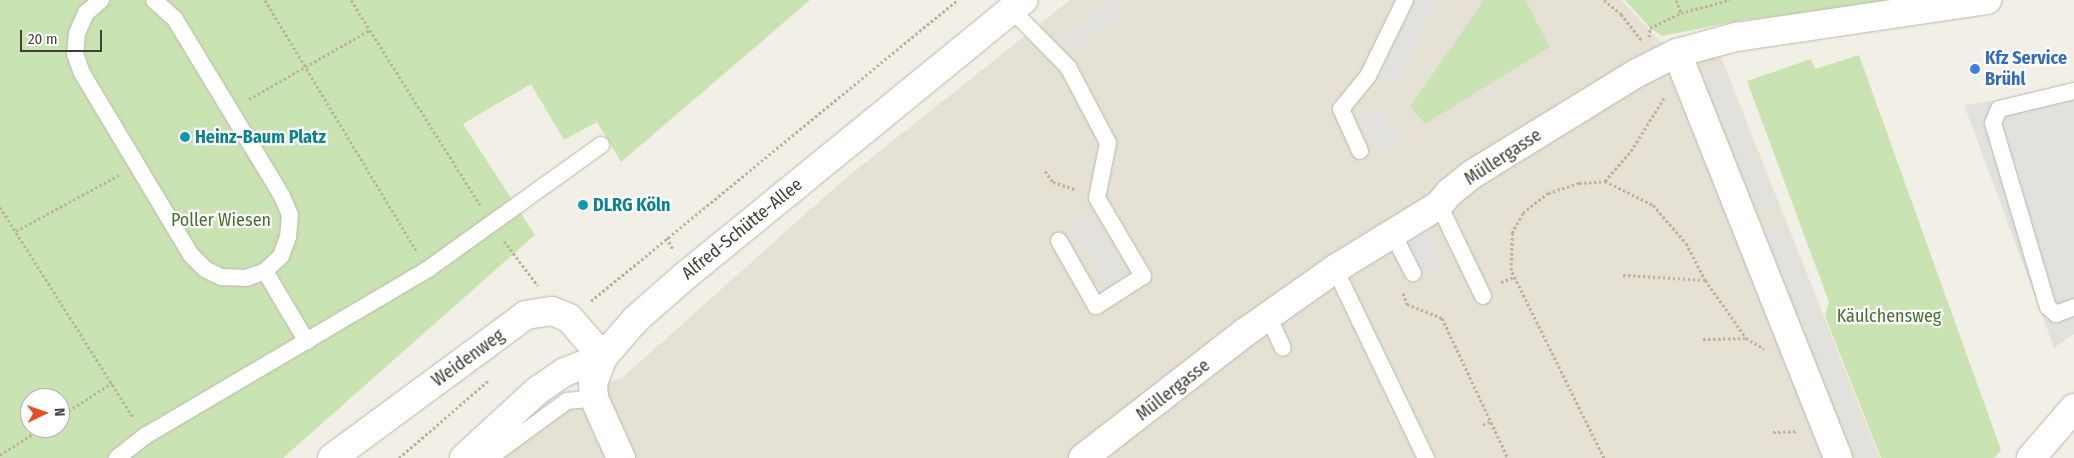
<!DOCTYPE html>
<html>
<head>
<meta charset="utf-8">
<style>
	body { margin:0 }
	#map { position:relative; width:2074px; height:458px; overflow:hidden; background:#f2efe6; font-family:"Fira Sans Condensed",sans-serif }
	div>[style] { position:absolute }
	[style*='--x'] { left:calc(var(--x)*1px); top:calc(var(--y)*1px); width:calc(var(--w)*1px); rotate:calc(var(--a)*1deg) }
	.residential>* { inset:0; background:#e5e1d5 }
	.green>* { inset:0; background:#cae3b2 }
	.parking>* { inset:0; background:#e3e1de }
	.path>* { height:3px; margin-top:-1.5px; transform-origin:0; background:repeating-linear-gradient(90deg,#bdb39c 0 2.5px,transparent 0 5px) }
	.roads { filter:drop-shadow(0 0 1px #bcb7aa) drop-shadow(0 0 1px #bcb7aa) }
	.lane>* { height:16px; margin:-8px; padding:0 8px; transform-origin:8px; border-radius:8px; background:#fff }
	.street>* { height:28px; margin:-14px; padding:0 14px; transform-origin:14px; border-radius:14px; background:#fff }
	.dots>* { width:14px; height:14px; translate:-50% -50%; box-sizing:border-box; border:2px solid #fff; border-radius:50% }
	span { translate:-50% -50%; white-space:nowrap; text-align:center; line-height:1.15; -webkit-text-stroke:4.5px #fff; paint-order:stroke }
	.shop-label { font-size:18px; color:#366cbe; font-weight:700 }
	.left { translate:0 -50%; text-align:left }
	.culture-label { font-size:18px; color:#0d838f; font-weight:700 }
	.street-label { font-size:18px; color:#443f36 }
	.park-label { font-size:18px; color:#44712e }
	.north { position:absolute; left:20px; top:388px; width:50px; height:50px; box-sizing:border-box; background:#fff; border:1px solid #b4b2af; border-radius:50%; rotate:87deg; font-size:14px; font-weight:700; line-height:20px; text-align:center; color:#443f36 }
	.north::after { content:''; display:block; margin:auto; width:18px; height:22px; background:#ea4d25; clip-path:polygon(50% 0,100% 100%,50% 72%,0 100%) }
	.scale { position:absolute; left:20px; top:30px; width:82px; height:22px; box-sizing:border-box; border:2px solid #443f36; border-top:0; padding-left:6px; font-size:15px; line-height:18px; white-space:nowrap; color:#443f36; -webkit-text-stroke:4px #fff; paint-order:stroke }
</style>
</head>
<body>
<div id="map">
	<div class="residential">
		<i style="clip-path:polygon(1070px 0,1621px 0,1660px 41px,1721px 57px,1880px 458px,489px 458px,557px 398px,622px 378px,841px 182px)"></i>
	</div>
	<div class="green">
		<i style="clip-path:polygon(evenodd,0 0,810px 0,621px 162px,597px 122px,564px 140px,531px 84px,463px 124px,535px 235px,283px 458px,0 458px,0 0,30px 398px,60px 398px,60px 428px,30px 428px,30px 398px)"></i>
		<i style="clip-path:polygon(1484px 0,1525px 0,1550px 47px,1425px 124px,1410px 107px)"></i>
		<i style="clip-path:polygon(1625px 0,1909px 0,1744px 20px,1662px 36px,1650px 28px)"></i>
		<i style="clip-path:polygon(1859px 55px,2001px 450px,1994px 458px,1881px 458px,1825px 316px,1829px 302px,1747px 81px,1811px 59px,1815px 69px)"></i>
	</div>
	<div class="parking">
		<i style="clip-path:polygon(1107px 0,1118px 0,1125px 10px,1074px 50px,1063px 35px)"></i>
		<i style="clip-path:polygon(1417px 0,1439px 0,1396px 89px,1378px 77px)"></i>
		<i style="clip-path:polygon(1721px 65px,1777px 206px,1759px 213px,1703px 72px)"></i>
		<i style="clip-path:polygon(2074px 89px,2074px 334px,2054px 348px,1964px 105px)"></i>
		<i style="clip-path:polygon(1381px 106px,1400px 142px,1378px 154px,1359px 118px)"></i>
		<i style="clip-path:polygon(1088px 209px,1127px 274px,1107px 286px,1068px 221px)"></i>
		<i style="clip-path:polygon(1784px 224px,1876px 458px,1856px 458px,1766px 231px)"></i>
		<i style="clip-path:polygon(1424px 227px,1444px 264px,1421px 276px,1401px 240px)"></i>
	</div>
	<div class="path">
		<i style="--x:265;--y:0;--w:292;--a:58.9"></i>
		<i style="--x:351;--y:0;--w:242;--a:57.8"></i>
		<i style="--x:1604;--y:0;--w:22;--a:39"></i>
		<i style="--x:1621;--y:14;--w:33;--a:52"></i>
		<i style="--x:1676;--y:0;--w:14;--a:69"></i>
		<i style="--x:1649;--y:37;--w:9;--a:-84"></i>
		<i style="--x:1650;--y:28;--w:34;--a:-26"></i>
		<i style="--x:1681;--y:13;--w:51;--a:-14.9"></i>
		<i style="--x:249;--y:99;--w:139;--a:-29.7"></i>
		<i style="--x:1045;--y:171;--w:14;--a:54"></i>
		<i style="--x:1053;--y:182;--w:25;--a:18"></i>
		<i style="--x:1605;--y:181;--w:40;--a:-49"></i>
		<i style="--x:1631;--y:151;--w:62;--a:-58.1"></i>
		<i style="--x:0;--y:207;--w:249;--a:57.7"></i>
		<i style="--x:16;--y:231;--w:117;--a:-28.5"></i>
		<i style="--x:667;--y:237;--w:14;--a:65"></i>
		<i style="--x:504;--y:241;--w:56;--a:52.9"></i>
		<i style="--x:1623;--y:275;--w:82;--a:3.5"></i>
		<i style="--x:1501;--y:282;--w:15;--a:-20"></i>
		<i style="--x:1403;--y:293;--w:12;--a:70"></i>
		<i style="--x:1407;--y:304;--w:38;--a:22"></i>
		<i style="--x:1442;--y:318;--w:155;--a:64.8"></i>
		<i style="--x:591;--y:301;--w:474;--a:-39.4"></i>
		<i style="--x:1703;--y:339;--w:43;--a:-1.3"></i>
		<i style="--x:60;--y:416;--w:62;--a:-32.4"></i>
		<i style="--x:1483;--y:425;--w:9;--a:-27"></i>
		<i style="--x:1773;--y:432;--w:24;--a:-2"></i>
		<i style="--x:0;--y:455;--w:50;--a:-32.7"></i>
		<i style="--x:399;--y:458;--w:119;--a:-40.9"></i>
		<i style="--x:1604;--y:458;--w:210;--a:-116.3"></i>
		<i style="--x:1511;--y:270;--w:37;--a:-88"></i>
		<i style="--x:1512;--y:233;--w:23;--a:-61"></i>
		<i style="--x:1523;--y:213;--w:32;--a:-39"></i>
		<i style="--x:1548;--y:193;--w:33;--a:-18"></i>
		<i style="--x:1579;--y:183;--w:26;--a:-4"></i>
		<i style="--x:1605;--y:181;--w:54;--a:26.6"></i>
		<i style="--x:1653;--y:205;--w:50;--a:49"></i>
		<i style="--x:1686;--y:243;--w:42;--a:62.8"></i>
		<i style="--x:1705;--y:280;--w:71;--a:54.7"></i>
		<i style="--x:1746;--y:338;--w:21;--a:31"></i>
	</div>
	<div class="roads">
		<div class="lane">
			<i style="--x:101;--y:0;--w:20;--a:139"></i>
			<i style="--x:86;--y:13;--w:22;--a:114"></i>
			<i style="--x:77;--y:33;--w:21;--a:95"></i>
			<i style="--x:75;--y:54;--w:20;--a:70"></i>
			<i style="--x:82;--y:73;--w:212;--a:59.1"></i>
			<i style="--x:191;--y:255;--w:20;--a:45"></i>
			<i style="--x:205;--y:269;--w:18;--a:27"></i>
			<i style="--x:221;--y:277;--w:25;--a:2"></i>
			<i style="--x:246;--y:278;--w:20;--a:-20"></i>
			<i style="--x:265;--y:271;--w:22;--a:-43"></i>
			<i style="--x:281;--y:256;--w:20;--a:-70"></i>
			<i style="--x:288;--y:237;--w:22;--a:-85"></i>
			<i style="--x:290;--y:215;--w:21;--a:-113"></i>
			<i style="--x:282;--y:196;--w:207;--a:-121.2"></i>
			<i style="--x:175;--y:19;--w:28;--a:-138"></i>
			<i style="--x:1012;--y:10;--w:80;--a:45.5"></i>
			<i style="--x:1068;--y:67;--w:86;--a:62.2"></i>
			<i style="--x:1108;--y:143;--w:56;--a:101.3"></i>
			<i style="--x:1097;--y:198;--w:91;--a:59.5"></i>
			<i style="--x:1143;--y:276;--w:56;--a:147.4"></i>
			<i style="--x:1096;--y:306;--w:75;--a:-119.6"></i>
			<i style="--x:2074;--y:91;--w:77;--a:166.5"></i>
			<i style="--x:1999;--y:109;--w:15;--a:113"></i>
			<i style="--x:1993;--y:123;--w:192;--a:73.4"></i>
			<i style="--x:2048;--y:307;--w:11;--a:41"></i>
			<i style="--x:2056;--y:314;--w:19;--a:-21"></i>
			<i style="--x:1360;--y:151;--w:46;--a:-114.3"></i>
			<i style="--x:1341;--y:109;--w:43;--a:-50.7"></i>
			<i style="--x:1368;--y:76;--w:85;--a:-64"></i>
			<i style="--x:1439;--y:205;--w:101;--a:64.2"></i>
			<i style="--x:1393;--y:234;--w:44;--a:62.9"></i>
			<i style="--x:1335;--y:269;--w:210;--a:64.3"></i>
			<i style="--x:265;--y:271;--w:82;--a:59.4"></i>
			<i style="--x:1268;--y:316;--w:35;--a:65"></i>
			<i style="--x:117;--y:458;--w:36;--a:-38"></i>
			<i style="--x:145;--y:436;--w:329;--a:-30.5"></i>
			<i style="--x:428;--y:269;--w:213;--a:-35.6"></i>
			<i style="--x:489;--y:458;--w:97;--a:-36.2"></i>
			<i style="--x:567;--y:401;--w:27;--a:-6"></i>
		</div>
		<div class="street">
			<i style="--x:1677;--y:53;--w:436;--a:68.3"></i>
			<i style="--x:603;--y:357;--w:28;--a:111"></i>
			<i style="--x:593;--y:383;--w:15;--a:86"></i>
			<i style="--x:594;--y:398;--w:66;--a:65.8"></i>
			<i style="--x:332;--y:458;--w:241;--a:-36.4"></i>
			<i style="--x:526;--y:315;--w:26;--a:-9"></i>
			<i style="--x:552;--y:311;--w:18;--a:22"></i>
			<i style="--x:569;--y:318;--w:52;--a:48.9"></i>
			<i style="--x:464;--y:458;--w:100;--a:-42.6"></i>
			<i style="--x:538;--y:390;--w:32;--a:-34"></i>
			<i style="--x:565;--y:372;--w:41;--a:-21.5"></i>
			<i style="--x:603;--y:357;--w:50;--a:-49"></i>
			<i style="--x:636;--y:319;--w:65;--a:-41.3"></i>
			<i style="--x:685;--y:276;--w:437;--a:-39.2"></i>
			<i style="--x:1083;--y:458;--w:207;--a:-37.8"></i>
			<i style="--x:1247;--y:331;--w:108;--a:-35.2"></i>
			<i style="--x:1335;--y:269;--w:122;--a:-31.6"></i>
			<i style="--x:1439;--y:205;--w:16;--a:-50"></i>
			<i style="--x:1449;--y:193;--w:28;--a:-39"></i>
			<i style="--x:1471;--y:175;--w:195;--a:-31.6"></i>
			<i style="--x:1637;--y:73;--w:45;--a:-26.6"></i>
			<i style="--x:1677;--y:53;--w:61;--a:-15.2"></i>
			<i style="--x:1736;--y:37;--w:254;--a:-8.4"></i>
			<i style="--x:2031;--y:458;--w:66;--a:-49.3"></i>
		</div>
	</div>
	<div class="dots">
		<i style="left:1975px;top:69px;background:#3f7fe0"></i>
		<i style="left:185px;top:137px;background:#0f9aa8"></i>
		<i style="left:583px;top:205px;background:#0f9aa8"></i>
	</div>
	<div class="shop-label">
		<span class="left" style="left:1985px;top:69px">Kfz Service<br>Brühl</span>
	</div>
	<div class="culture-label">
		<span class="left" style="left:195px;top:137px">Heinz-Baum Platz</span>
		<span class="left" style="left:593px;top:205px">DLRG Köln</span>
	</div>
	<div class="street-label">
		<span style="left:1503px;top:157px;rotate:-33deg">Müllergasse</span>
		<span style="left:742px;top:229px;rotate:-39deg">Alfred-Schütte-Allee</span>
		<span style="left:468px;top:358px;rotate:-36deg">Weidenweg</span>
		<span style="left:1173px;top:390px;rotate:-38deg">Müllergasse</span>
	</div>
	<div class="park-label">
		<span style="left:221px;top:220px">Poller Wiesen</span>
		<span style="left:1889px;top:316px">Käulchensweg</span>
	</div>
	<div class="north">N</div>
	<div class="scale">20 m</div>
</div>
</body>
</html>
